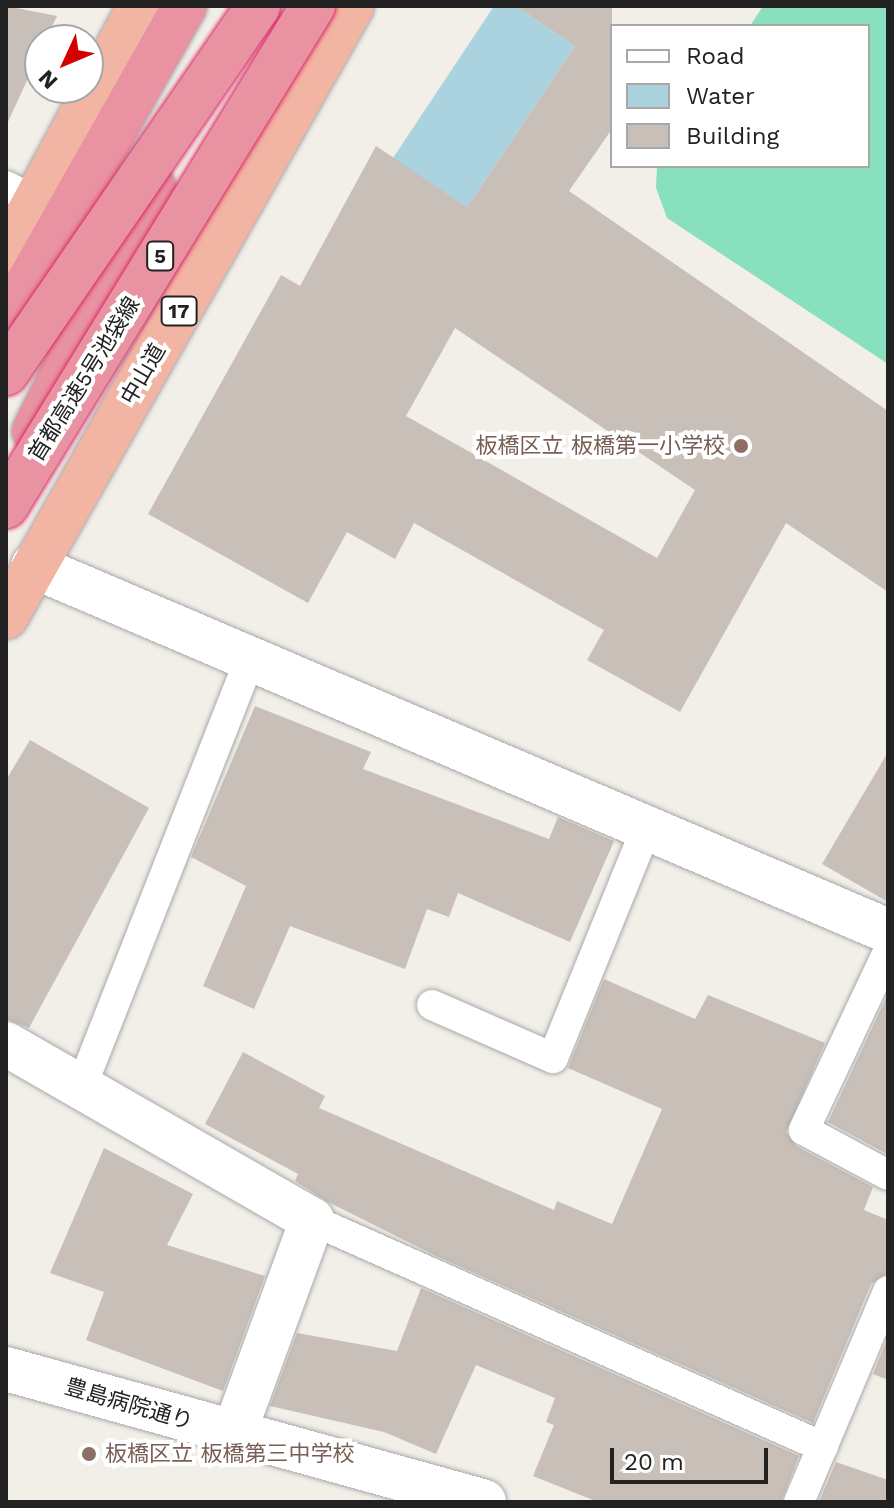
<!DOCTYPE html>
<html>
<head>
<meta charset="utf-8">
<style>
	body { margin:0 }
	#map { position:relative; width:894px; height:1508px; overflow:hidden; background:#f2efe9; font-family:"Work Sans","Noto Sans JP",sans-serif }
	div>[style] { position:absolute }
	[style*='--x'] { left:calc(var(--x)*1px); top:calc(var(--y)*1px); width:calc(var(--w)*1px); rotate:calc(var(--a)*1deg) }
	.pitch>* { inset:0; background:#88e0be }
	.water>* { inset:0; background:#aad3df }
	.building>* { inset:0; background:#c7bfb8 }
	.roads { filter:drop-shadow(0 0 2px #a9a9a9) drop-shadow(0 0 2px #a9a9a9) }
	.service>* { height:30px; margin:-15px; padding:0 15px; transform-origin:15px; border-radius:15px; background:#fff }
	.minor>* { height:44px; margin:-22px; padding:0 22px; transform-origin:22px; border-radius:22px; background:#fff }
	.tertiary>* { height:44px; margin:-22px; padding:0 22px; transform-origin:22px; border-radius:22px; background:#fff }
	.trunk>* { height:44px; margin:-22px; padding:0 22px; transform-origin:22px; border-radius:22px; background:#f2b4a3 }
	.motorway>* { height:44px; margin:-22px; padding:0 22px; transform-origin:22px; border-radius:22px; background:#e892a2 }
	.bridges { filter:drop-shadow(0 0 2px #dc2a67) drop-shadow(0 0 2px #dc2a67) }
	.motorway-bridge>* { height:44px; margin:-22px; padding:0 22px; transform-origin:22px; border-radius:22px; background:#e892a2 }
	.dots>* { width:22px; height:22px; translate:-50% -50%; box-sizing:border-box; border:4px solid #fff; border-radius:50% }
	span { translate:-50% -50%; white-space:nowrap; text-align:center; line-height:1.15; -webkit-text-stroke:8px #fff; paint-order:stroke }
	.shield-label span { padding:2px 6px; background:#fff; border:2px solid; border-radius:6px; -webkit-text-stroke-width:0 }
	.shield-label { font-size:20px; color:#222; font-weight:700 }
	.street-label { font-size:22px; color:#222 }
	.education-label { font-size:22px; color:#785e54 }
	.right { translate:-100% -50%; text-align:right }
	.left { translate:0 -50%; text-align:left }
	.frame { position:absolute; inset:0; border:8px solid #222; pointer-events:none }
	.legend { position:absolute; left:610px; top:24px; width:260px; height:144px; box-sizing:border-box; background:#fff; border:2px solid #a7a7a7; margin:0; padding:10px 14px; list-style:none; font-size:24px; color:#222 }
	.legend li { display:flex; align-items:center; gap:16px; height:40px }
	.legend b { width:40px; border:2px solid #a7a7a7 }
	.north { position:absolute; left:24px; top:24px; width:80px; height:80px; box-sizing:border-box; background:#fff; border:2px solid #a7a7a7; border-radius:50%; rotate:226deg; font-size:22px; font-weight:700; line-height:32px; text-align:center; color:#222 }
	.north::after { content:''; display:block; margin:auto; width:28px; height:36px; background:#d40000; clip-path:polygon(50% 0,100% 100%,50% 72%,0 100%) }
	.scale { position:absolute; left:610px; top:1448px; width:158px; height:36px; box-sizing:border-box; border:4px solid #222; border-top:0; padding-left:10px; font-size:24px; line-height:28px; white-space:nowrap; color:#222; -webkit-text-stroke:6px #fff; paint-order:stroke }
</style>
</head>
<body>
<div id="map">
	<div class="pitch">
		<i style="clip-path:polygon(763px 6px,888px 6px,888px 364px,667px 218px,656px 188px,657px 166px,868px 166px,868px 26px,750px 26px)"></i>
	</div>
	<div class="water">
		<i style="clip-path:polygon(494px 6px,516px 6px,575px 46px,467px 207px,393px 158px)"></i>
	</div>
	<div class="building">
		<i style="clip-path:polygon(6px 6px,57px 16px,6px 126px)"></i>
		<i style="clip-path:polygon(evenodd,516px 6px,612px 6px,612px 129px,569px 191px,888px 411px,888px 592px,786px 523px,680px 712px,587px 660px,604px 630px,414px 523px,395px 559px,347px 532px,308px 603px,148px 514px,281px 275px,300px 286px,376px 146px,467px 207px,575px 46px,516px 6px,455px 328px,695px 490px,657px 558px,406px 416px,455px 328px)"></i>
		<i style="clip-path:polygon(255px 706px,371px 752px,363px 769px,549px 839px,558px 817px,614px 841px,570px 942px,458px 893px,449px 917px,427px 909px,405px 969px,290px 926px,254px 1009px,203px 986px,246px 886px,191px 857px)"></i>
		<i style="clip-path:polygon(30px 740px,149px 808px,29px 1028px,6px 1019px,6px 780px)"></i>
		<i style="clip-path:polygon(888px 752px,888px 902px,822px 864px)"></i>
		<i style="clip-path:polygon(604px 979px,695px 1019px,708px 995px,825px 1043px,786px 1132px,796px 1146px,873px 1187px,864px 1210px,888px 1220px,888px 1273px,871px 1284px,813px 1423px,434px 1255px,328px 1202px,295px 1181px,298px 1174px,205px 1124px,243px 1052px,325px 1096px,319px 1108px,554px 1210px,557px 1201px,612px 1224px,662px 1109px,568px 1068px)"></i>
		<i style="clip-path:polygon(888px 994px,888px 1150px,887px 1154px,828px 1122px)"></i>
		<i style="clip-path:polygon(104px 1148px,193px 1194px,167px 1245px,265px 1276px,223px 1391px,86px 1340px,104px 1292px,50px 1273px)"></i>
		<i style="clip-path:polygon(421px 1288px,799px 1456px,781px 1502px,598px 1502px,533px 1476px,554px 1425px,546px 1422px,555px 1398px,476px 1365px,436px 1454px,384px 1432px,270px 1406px,297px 1333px,397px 1351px)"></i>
		<i style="clip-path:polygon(888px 1337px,888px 1380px,873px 1374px)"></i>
		<i style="clip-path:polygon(836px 1462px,888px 1480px,888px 1502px,819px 1502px)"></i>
	</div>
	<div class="roads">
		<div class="service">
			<i style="--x:6;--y:186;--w:33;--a:27"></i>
			<i style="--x:888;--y:952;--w:197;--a:115.3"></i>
			<i style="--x:804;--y:1130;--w:95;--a:28.2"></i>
			<i style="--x:432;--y:1005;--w:132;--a:23.7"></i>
			<i style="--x:553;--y:1058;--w:249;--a:-67.9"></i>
			<i style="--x:81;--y:1088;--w:461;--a:-68.5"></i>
			<i style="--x:312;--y:1220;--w:559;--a:23.95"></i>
			<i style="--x:799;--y:1502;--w:229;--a:-67.1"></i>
		</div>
		<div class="minor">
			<i style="--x:33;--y:566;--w:930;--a:23.12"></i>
			<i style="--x:6;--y:1044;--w:353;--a:29.9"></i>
			<i style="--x:312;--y:1220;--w:227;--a:110.1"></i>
		</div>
		<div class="tertiary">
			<i style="--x:6;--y:1369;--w:496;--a:15.5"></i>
		</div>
		<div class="trunk">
			<i style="--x:6;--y:256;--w:284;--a:-61.8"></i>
			<i style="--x:6;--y:617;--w:702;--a:-60.48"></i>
		</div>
		<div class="motorway">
			<i style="--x:6;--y:322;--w:363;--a:-60.5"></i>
			<i style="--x:34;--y:431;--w:271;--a:-63.7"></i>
		</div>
	</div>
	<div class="bridges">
		<div class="motorway-bridge">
			<i style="--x:6;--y:373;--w:445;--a:-55.5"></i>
			<i style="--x:6;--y:506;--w:587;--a:-58.45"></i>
		</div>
	</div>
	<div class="dots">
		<i style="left:741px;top:446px;background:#8d6e63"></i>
		<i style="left:89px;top:1454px;background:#8d6e63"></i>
	</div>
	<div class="shield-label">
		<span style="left:160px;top:256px">5</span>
		<span style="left:179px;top:311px">17</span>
	</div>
	<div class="street-label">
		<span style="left:143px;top:374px;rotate:-60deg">中山道</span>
		<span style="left:84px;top:379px;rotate:-58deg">首都高速5号池袋線</span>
		<span style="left:129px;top:1404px;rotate:16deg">豊島病院通り</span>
	</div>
	<div class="education-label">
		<span class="right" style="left:725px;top:446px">板橋区立 板橋第一小学校</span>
		<span class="left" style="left:105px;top:1454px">板橋区立 板橋第三中学校</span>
	</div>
	<div class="frame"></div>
	<ul class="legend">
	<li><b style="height:10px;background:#fff"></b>Road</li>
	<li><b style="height:22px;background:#aad3df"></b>Water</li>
	<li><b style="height:22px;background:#c7bfb8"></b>Building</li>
	</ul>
	<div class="north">N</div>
	<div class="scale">20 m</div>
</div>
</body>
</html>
